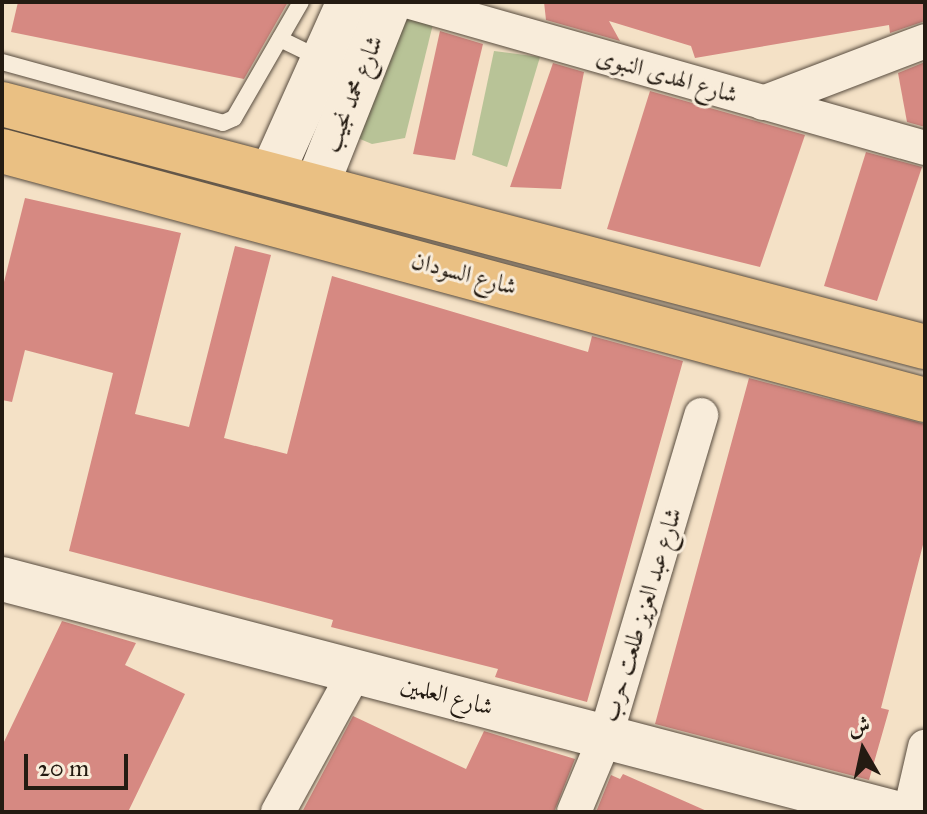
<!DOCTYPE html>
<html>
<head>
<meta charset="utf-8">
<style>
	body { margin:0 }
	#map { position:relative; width:927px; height:814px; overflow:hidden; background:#f4e1c6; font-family:"IM FELL Great Primer",Amiri,serif }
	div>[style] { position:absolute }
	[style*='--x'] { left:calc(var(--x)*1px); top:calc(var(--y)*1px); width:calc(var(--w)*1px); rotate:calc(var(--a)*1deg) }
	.green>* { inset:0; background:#b8c397 }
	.building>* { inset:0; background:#d68982 }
	.roads { filter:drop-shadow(0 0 2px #584c3f) drop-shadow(0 0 2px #584c3f) }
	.lane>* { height:16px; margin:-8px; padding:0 8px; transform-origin:8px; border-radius:8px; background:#f8ecda }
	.street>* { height:34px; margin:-17px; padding:0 17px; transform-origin:17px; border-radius:17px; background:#f8ecda }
	.secondary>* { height:44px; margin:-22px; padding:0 22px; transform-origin:22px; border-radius:22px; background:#f8ecda }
	.primary>* { height:44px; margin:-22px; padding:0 22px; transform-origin:22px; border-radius:22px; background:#eac083 }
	span { translate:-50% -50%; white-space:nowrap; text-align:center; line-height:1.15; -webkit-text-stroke:6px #f8ecda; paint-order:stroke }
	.street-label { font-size:24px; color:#241b12 }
	.frame { position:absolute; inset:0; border:4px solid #241b12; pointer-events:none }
	.north { position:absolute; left:823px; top:710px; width:80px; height:80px; -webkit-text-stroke:6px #f8ecda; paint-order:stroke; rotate:351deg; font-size:22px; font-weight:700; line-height:32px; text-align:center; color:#241b12 }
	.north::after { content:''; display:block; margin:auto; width:28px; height:36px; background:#241b12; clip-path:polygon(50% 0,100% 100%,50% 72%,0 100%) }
	.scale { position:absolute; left:24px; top:754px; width:104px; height:36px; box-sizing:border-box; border:4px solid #241b12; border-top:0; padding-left:10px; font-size:24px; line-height:28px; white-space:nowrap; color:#241b12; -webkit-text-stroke:6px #f8ecda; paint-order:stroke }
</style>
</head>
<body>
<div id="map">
	<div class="green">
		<i style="clip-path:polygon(399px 6px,434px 20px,405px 138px,372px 144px,348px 134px)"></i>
		<i style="clip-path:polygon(494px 51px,540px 57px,507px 167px,472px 155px)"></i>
	</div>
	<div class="building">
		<i style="clip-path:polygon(18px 2px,288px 2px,244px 79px,11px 32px)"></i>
		<i style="clip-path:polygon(544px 2px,925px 2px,925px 21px,890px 33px,889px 25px,695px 58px,691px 46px,609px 21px,620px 41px,546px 20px)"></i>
		<i style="clip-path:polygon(440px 31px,483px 44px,455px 160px,413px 154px)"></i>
		<i style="clip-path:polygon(925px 62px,925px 127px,907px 122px,898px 73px)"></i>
		<i style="clip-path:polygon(553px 63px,584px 72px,561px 189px,510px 187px)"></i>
		<i style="clip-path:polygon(650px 91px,805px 135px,760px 267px,607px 229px)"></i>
		<i style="clip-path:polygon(866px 152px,922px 167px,877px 301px,824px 286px)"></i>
		<i style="clip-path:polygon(25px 198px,181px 233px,135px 414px,189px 427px,235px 246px,271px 255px,224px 438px,287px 454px,332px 276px,588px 352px,592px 336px,683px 361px,587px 702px,495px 677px,498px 669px,331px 627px,333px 620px,69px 551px,113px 373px,25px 350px,12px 402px,2px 400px,2px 290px)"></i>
		<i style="clip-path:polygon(749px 378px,925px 424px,925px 537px,881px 708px,889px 710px,869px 780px,655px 724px)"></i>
		<i style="clip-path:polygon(62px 621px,136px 643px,125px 665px,185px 694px,128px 812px,2px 812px,2px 746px)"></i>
		<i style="clip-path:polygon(353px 716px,466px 769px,484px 731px,575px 759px,554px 812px,302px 812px)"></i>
		<i style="clip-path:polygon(623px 774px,709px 812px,596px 812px,611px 775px,620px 779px)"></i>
	</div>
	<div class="roads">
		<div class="lane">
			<i style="--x:280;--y:39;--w:46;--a:26"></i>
			<i style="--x:2;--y:62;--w:229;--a:15.4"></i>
			<i style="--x:223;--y:123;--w:12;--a:-24"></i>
			<i style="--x:234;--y:118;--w:134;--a:-60"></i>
		</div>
		<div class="street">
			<i style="--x:410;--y:2;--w:535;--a:15.83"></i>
			<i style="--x:763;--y:103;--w:173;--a:-20.9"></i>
			<i style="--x:278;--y:812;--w:160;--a:-61.2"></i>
			<i style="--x:574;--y:812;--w:80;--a:-67.3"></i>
			<i style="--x:605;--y:738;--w:337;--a:-73.4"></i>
			<i style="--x:910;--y:812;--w:67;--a:-77"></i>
		</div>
		<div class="secondary">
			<i style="--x:272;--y:173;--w:188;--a:-65.8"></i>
			<i style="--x:317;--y:185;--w:197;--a:-68.3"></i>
			<i style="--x:2;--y:579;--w:920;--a:14.67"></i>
		</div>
		<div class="primary">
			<i style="--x:2;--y:104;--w:954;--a:14.75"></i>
			<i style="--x:2;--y:151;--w:956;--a:15.1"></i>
		</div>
	</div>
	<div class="street-label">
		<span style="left:667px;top:76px;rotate:16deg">شارع الهدى النبوى</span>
		<span style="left:353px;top:94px;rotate:-68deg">شارع محمد نجيب</span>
		<span style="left:464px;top:274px;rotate:15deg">شارع السودان</span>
		<span style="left:642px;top:615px;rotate:-73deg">شارع عبد العزيز طلعت حرب</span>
		<span style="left:447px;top:696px;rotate:15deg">شارع العلمين</span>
	</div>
	<div class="frame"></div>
	<div class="north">ش</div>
	<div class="scale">20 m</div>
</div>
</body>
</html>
